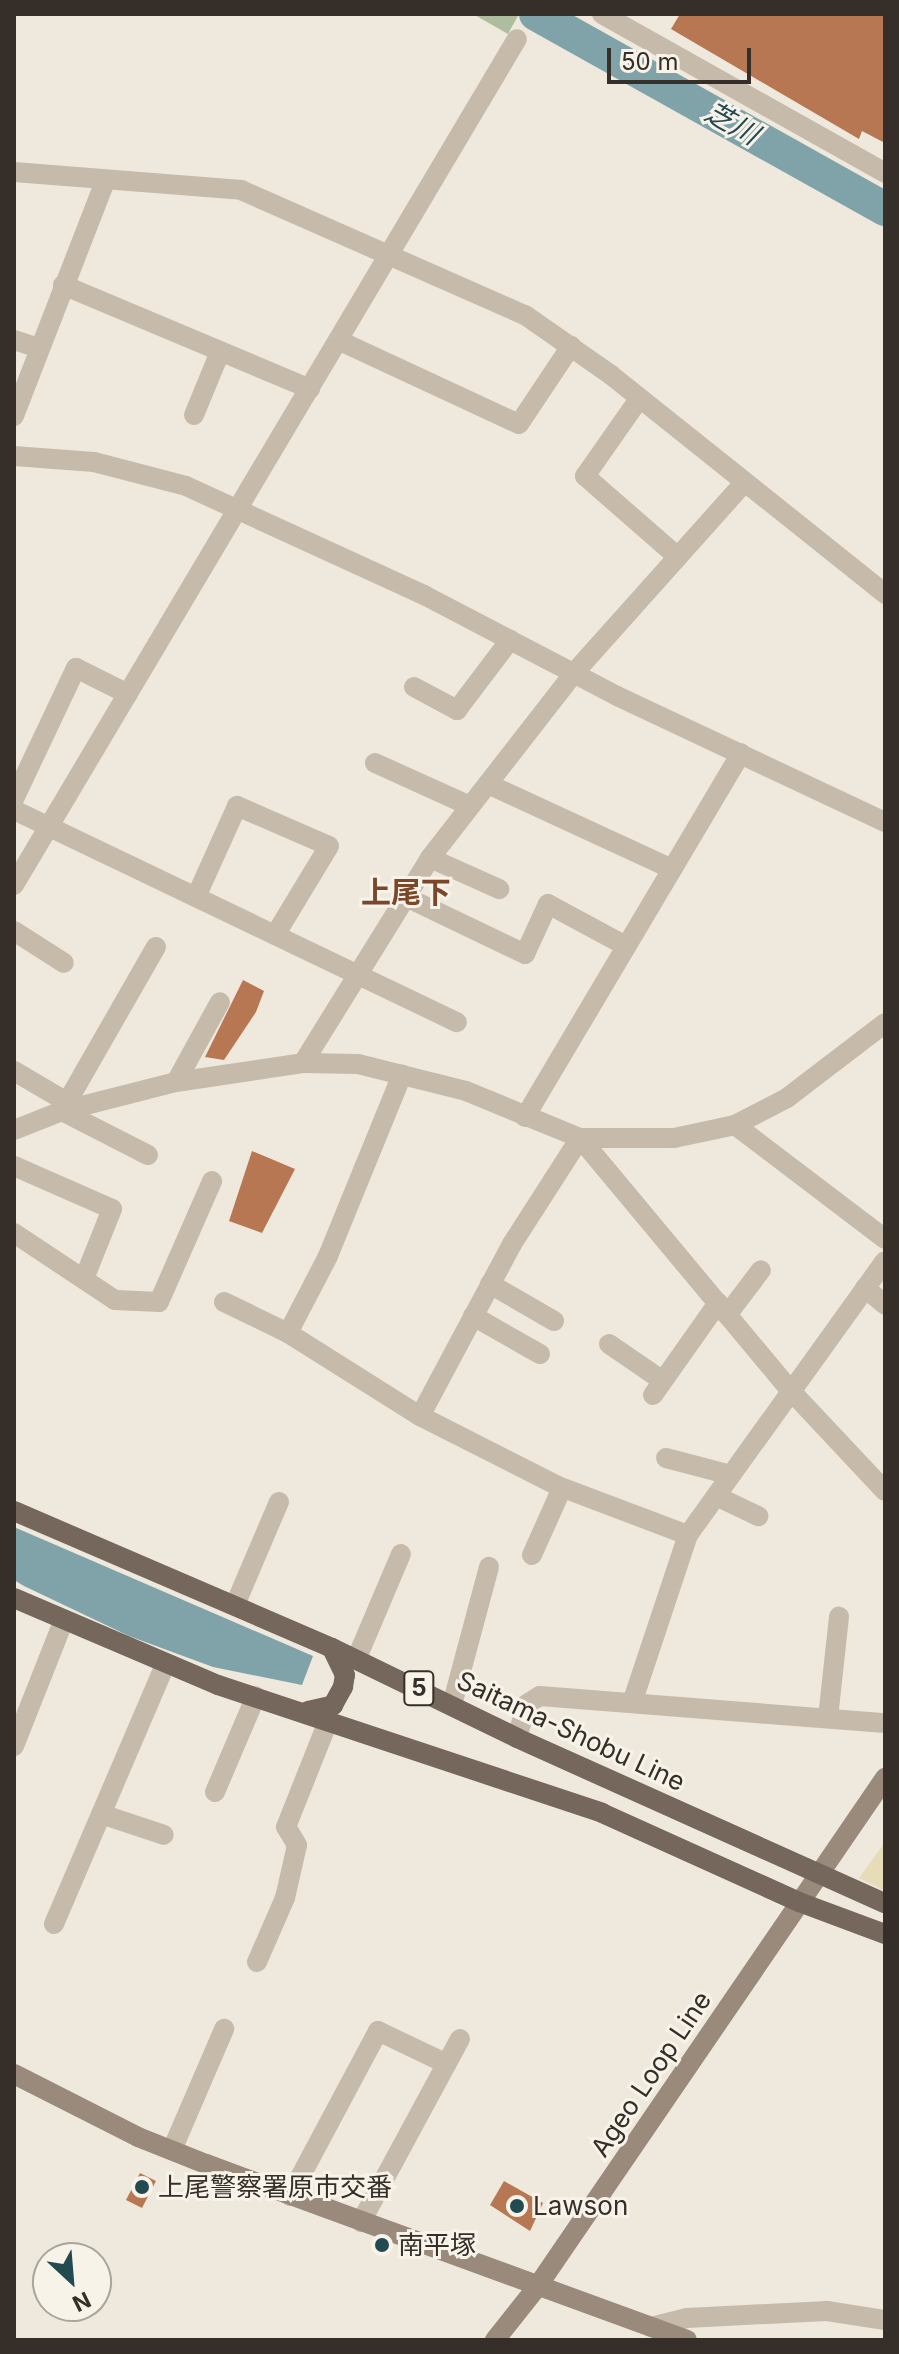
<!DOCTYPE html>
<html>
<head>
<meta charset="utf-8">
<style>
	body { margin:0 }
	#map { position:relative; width:899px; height:2354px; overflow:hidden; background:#efe9dd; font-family:Inter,"Noto Sans JP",sans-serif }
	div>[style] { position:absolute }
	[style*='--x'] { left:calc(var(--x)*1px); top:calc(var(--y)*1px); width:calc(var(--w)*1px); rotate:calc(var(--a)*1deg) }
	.green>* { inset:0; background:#afbd9f }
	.sand>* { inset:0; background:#e7dcb8 }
	.water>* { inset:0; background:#80a3a9 }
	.river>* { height:34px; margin:-17px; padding:0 17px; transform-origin:17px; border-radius:17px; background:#80a3a9 }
	.building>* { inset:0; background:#b87753 }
	.street>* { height:20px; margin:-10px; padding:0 10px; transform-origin:10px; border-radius:10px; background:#c6baab }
	.secondary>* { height:20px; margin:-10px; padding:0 10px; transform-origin:10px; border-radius:10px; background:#998a7c }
	.primary>* { height:20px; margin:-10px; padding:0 10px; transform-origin:10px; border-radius:10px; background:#75675c }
	.dots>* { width:22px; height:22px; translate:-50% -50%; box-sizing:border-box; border:4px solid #f7f3e9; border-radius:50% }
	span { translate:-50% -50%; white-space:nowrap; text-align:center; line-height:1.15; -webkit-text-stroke:6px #f7f3e9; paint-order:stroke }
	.shield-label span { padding:2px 6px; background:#f7f3e9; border:2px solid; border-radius:6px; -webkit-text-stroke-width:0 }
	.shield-label { font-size:24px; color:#352e29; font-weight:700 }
	.street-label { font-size:26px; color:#352e29 }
	.poi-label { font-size:26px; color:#352e29 }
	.left { translate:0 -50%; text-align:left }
	.water-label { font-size:28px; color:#234951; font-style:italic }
	.quarter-label { font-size:30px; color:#7a472b; font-weight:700 }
	.frame { position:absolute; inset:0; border:16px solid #352e29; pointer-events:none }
	.north { position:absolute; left:32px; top:2242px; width:80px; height:80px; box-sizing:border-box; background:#f7f3e9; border:2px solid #a9a49c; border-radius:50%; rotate:154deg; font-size:22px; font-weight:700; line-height:32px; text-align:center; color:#352e29 }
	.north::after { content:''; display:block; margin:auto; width:28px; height:36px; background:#234951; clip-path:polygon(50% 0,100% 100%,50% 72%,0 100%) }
	.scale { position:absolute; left:607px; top:48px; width:144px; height:36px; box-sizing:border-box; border:4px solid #352e29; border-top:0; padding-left:10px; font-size:24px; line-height:28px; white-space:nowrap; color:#352e29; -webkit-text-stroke:6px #f7f3e9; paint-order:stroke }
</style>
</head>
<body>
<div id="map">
	<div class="green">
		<i style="clip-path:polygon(473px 14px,519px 14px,508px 34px)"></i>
	</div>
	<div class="sand">
		<i style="clip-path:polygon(885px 1842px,885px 1891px,859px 1878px)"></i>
	</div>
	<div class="water">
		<i style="clip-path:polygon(14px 1527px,313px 1656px,302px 1685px,213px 1667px,129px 1636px,24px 1586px,14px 1580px)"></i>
	</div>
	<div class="river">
		<i style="--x:536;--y:14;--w:400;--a:29.2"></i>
	</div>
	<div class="building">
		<i style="clip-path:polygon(680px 14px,885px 14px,885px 143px,862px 131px,859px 139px,671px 29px)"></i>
		<i style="clip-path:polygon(243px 980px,264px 991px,256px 1012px,224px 1060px,205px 1057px)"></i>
		<i style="clip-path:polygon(252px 1151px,295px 1169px,262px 1233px,229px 1221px)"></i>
		<i style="clip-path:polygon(140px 2173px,156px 2181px,142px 2208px,126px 2200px)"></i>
		<i style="clip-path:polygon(504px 2181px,543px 2203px,530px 2231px,490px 2205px)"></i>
	</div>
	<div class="street">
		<i style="--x:602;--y:14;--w:325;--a:29.3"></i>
		<i style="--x:14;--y:172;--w:228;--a:4.5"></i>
		<i style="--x:241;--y:190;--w:310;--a:23.8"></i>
		<i style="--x:525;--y:315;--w:105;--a:34.9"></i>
		<i style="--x:611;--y:375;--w:351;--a:38.6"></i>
		<i style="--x:63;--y:285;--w:268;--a:22.8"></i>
		<i style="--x:14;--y:340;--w:26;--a:18"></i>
		<i style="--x:340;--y:341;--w:197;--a:24.9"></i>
		<i style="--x:519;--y:424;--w:94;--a:-56.3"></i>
		<i style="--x:639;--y:399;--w:94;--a:125"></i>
		<i style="--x:585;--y:476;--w:123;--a:41.1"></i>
		<i style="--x:194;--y:415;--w:68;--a:-67.6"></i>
		<i style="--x:14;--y:416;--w:252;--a:-68.8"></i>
		<i style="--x:14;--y:456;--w:80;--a:4.3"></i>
		<i style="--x:94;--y:462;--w:95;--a:14.6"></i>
		<i style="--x:186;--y:486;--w:262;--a:24.6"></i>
		<i style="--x:424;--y:595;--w:218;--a:27.6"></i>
		<i style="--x:617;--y:696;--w:296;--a:25.2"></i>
		<i style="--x:414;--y:687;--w:49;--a:28.1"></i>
		<i style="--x:457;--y:710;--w:88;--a:-52.9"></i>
		<i style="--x:375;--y:763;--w:104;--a:24.4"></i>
		<i style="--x:488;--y:784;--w:203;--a:24.8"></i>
		<i style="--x:14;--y:799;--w:145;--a:-64.7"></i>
		<i style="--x:76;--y:668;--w:58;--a:26.6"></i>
		<i style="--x:14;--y:810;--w:491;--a:25.6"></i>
		<i style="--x:430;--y:858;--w:76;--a:24.2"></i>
		<i style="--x:14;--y:885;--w:984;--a:-59.27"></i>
		<i style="--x:196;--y:897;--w:100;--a:-65.7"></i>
		<i style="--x:237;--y:806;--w:100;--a:23.5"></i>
		<i style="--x:329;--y:846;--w:104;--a:121.2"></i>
		<i style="--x:406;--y:897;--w:132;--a:25.6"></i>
		<i style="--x:525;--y:954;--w:55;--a:-65.3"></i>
		<i style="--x:548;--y:904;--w:89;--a:28.3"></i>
		<i style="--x:14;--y:931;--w:59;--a:32.6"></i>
		<i style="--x:303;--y:1063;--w:241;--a:-58.2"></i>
		<i style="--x:430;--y:858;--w:234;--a:-52.1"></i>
		<i style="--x:574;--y:673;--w:252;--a:-48.2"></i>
		<i style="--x:14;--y:1071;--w:61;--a:30.3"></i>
		<i style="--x:176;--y:1082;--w:91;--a:-61.2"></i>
		<i style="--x:525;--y:1117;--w:423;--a:-59.3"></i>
		<i style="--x:735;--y:1125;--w:188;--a:37.2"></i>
		<i style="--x:14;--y:1130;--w:52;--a:-21.6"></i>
		<i style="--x:62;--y:1111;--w:118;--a:-14.3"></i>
		<i style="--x:176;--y:1082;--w:128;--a:-8.5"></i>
		<i style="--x:303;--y:1063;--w:55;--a:1"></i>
		<i style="--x:358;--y:1064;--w:111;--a:14"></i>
		<i style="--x:466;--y:1091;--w:123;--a:22.4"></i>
		<i style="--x:580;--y:1138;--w:94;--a:0"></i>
		<i style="--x:674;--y:1138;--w:62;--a:-12"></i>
		<i style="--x:735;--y:1125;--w:59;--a:-27.4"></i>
		<i style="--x:787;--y:1098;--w:123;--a:-37.4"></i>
		<i style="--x:580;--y:1138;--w:126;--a:122.7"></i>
		<i style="--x:512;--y:1244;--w:195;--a:118.1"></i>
		<i style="--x:420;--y:1416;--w:155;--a:26.9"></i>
		<i style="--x:558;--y:1486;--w:139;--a:20.7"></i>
		<i style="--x:580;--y:1138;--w:329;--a:50.2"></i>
		<i style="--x:791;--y:1391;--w:137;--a:46.8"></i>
		<i style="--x:148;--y:1155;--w:97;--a:-152.9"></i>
		<i style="--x:62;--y:1111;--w:189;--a:-60.2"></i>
		<i style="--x:14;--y:1166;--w:107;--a:23.7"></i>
		<i style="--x:112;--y:1209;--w:75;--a:111.8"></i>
		<i style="--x:14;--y:1233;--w:121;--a:33.6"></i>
		<i style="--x:115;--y:1300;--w:44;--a:2.6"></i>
		<i style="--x:159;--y:1302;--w:132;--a:-66.3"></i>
		<i style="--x:490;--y:1284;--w:74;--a:30"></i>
		<i style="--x:865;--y:1288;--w:26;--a:40"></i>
		<i style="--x:224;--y:1302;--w:71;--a:25.8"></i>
		<i style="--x:288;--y:1333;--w:87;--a:-62.5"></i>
		<i style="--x:328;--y:1256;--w:196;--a:-67.8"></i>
		<i style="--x:727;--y:1315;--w:56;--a:-52.9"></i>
		<i style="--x:473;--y:1316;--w:77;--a:29.6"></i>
		<i style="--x:288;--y:1333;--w:156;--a:32.2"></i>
		<i style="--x:609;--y:1344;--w:65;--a:34.4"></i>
		<i style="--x:653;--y:1395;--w:113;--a:-54.8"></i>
		<i style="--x:666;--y:1458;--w:67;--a:14.7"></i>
		<i style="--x:716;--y:1496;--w:47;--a:25.5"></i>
		<i style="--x:532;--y:1555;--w:73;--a:-65.9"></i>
		<i style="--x:235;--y:1605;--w:112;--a:-66.9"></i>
		<i style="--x:356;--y:1660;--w:115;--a:-67"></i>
		<i style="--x:633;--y:1700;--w:174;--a:-71.6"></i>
		<i style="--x:688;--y:1535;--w:337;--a:-54.3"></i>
		<i style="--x:452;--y:1705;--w:143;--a:-75"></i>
		<i style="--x:828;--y:1718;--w:102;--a:-83.8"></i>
		<i style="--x:517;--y:1738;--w:35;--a:-74"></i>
		<i style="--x:527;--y:1704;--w:15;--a:-32"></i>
		<i style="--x:540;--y:1696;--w:346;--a:4.5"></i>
		<i style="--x:14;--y:1746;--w:136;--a:-68.4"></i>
		<i style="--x:215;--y:1792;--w:104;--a:-66.9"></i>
		<i style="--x:101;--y:1814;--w:66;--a:18.4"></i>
		<i style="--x:54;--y:1924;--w:282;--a:-66.8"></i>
		<i style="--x:257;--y:1962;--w:70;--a:-66.4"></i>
		<i style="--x:285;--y:1898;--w:54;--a:-77.2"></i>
		<i style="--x:297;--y:1845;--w:21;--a:-121"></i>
		<i style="--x:286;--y:1827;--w:116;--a:-68.3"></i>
		<i style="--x:172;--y:2150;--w:132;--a:-66.7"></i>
		<i style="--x:290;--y:2196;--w:187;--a:-61.9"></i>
		<i style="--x:378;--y:2031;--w:76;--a:25.6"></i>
		<i style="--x:361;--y:2222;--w:208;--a:-61.6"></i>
		<i style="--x:651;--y:2327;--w:37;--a:-14"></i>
		<i style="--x:687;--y:2318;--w:140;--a:-2.9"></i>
		<i style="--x:827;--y:2311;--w:59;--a:8.8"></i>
	</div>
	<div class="secondary">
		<i style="--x:14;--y:2074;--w:139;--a:26.9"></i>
		<i style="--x:138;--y:2137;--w:73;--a:21.7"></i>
		<i style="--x:206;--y:2164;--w:512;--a:20.1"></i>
		<i style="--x:495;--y:2340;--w:68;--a:-51.6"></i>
		<i style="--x:537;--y:2287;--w:617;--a:-55.64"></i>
	</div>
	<div class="primary">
		<i style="--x:14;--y:1511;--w:346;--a:23.3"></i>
		<i style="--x:332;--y:1648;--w:206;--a:25.9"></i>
		<i style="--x:517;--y:1738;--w:403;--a:24.2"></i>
		<i style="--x:14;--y:1598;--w:222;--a:23.1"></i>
		<i style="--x:218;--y:1685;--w:405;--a:18.4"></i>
		<i style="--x:602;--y:1813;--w:216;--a:24.3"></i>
		<i style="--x:799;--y:1902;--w:92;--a:20.4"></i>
		<i style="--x:308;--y:1711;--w:26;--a:-13"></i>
		<i style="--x:333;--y:1705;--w:21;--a:-61"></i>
		<i style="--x:343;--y:1687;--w:12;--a:-81"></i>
		<i style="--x:345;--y:1675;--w:30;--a:-116"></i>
	</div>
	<div class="dots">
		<i style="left:142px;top:2187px;background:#234951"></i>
		<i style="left:517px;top:2206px;background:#234951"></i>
		<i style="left:382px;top:2245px;background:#234951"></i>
	</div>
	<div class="shield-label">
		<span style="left:419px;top:1688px">5</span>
	</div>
	<div class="street-label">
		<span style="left:571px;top:1731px;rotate:25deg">Saitama-Shobu Line</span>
		<span style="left:651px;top:2074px;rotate:-56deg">Ageo Loop Line</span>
	</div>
	<div class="poi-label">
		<span class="left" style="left:158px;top:2187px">上尾警察署原市交番</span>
		<span class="left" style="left:533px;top:2206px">Lawson</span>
		<span class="left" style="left:398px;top:2245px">南平塚</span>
	</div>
	<div class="water-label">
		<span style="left:732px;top:123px;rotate:29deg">芝川</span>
	</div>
	<div class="quarter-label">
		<span style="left:406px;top:892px">上尾下</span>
	</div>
	<div class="frame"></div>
	<div class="north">N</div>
	<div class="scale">50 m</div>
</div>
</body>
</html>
